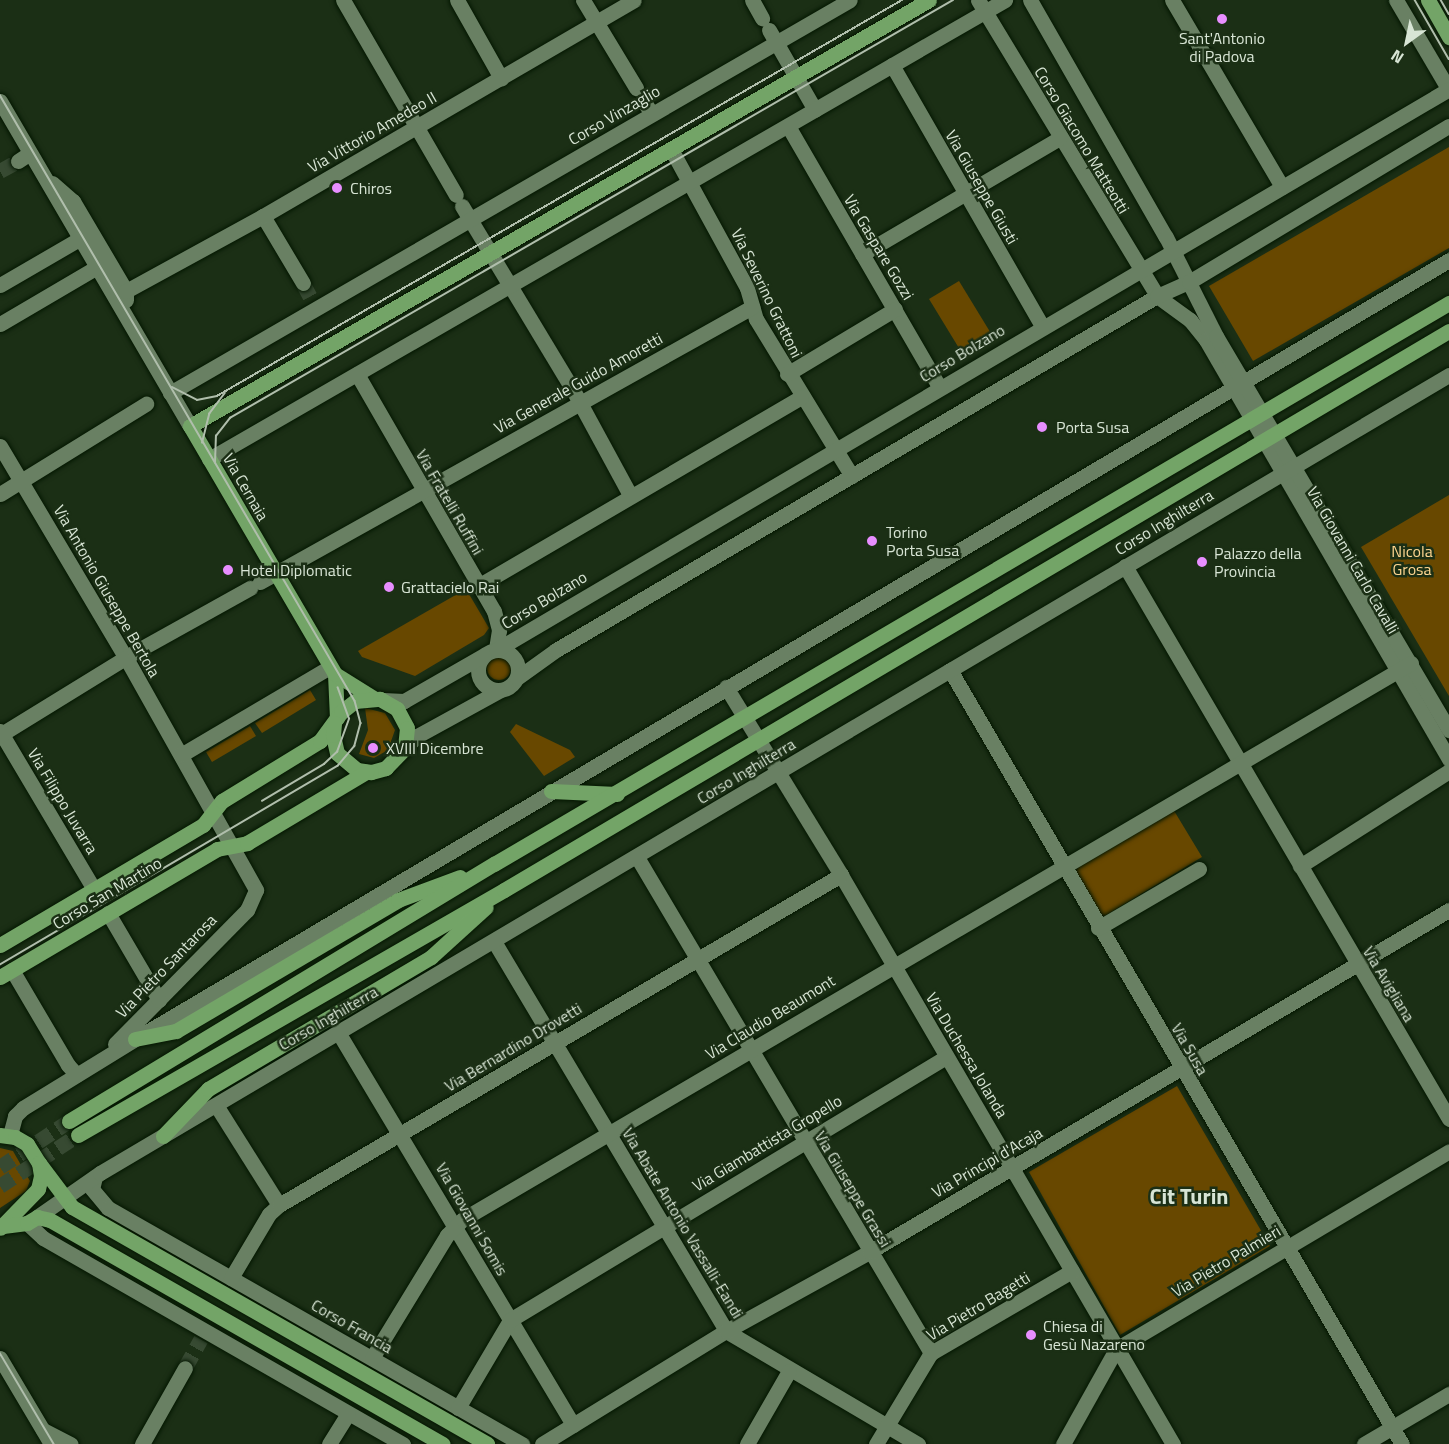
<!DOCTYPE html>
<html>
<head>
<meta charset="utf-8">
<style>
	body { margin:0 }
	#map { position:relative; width:1449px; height:1444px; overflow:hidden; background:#1b2f15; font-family:"Titillium Web",sans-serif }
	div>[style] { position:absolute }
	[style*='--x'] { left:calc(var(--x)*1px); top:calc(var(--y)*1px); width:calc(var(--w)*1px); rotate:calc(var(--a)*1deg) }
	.green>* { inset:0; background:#684800 }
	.round { border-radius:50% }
	.minor-tunnel>* { height:15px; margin-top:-7.5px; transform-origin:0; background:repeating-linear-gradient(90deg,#374a32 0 15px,transparent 0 23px) }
	.major-tunnel>* { height:15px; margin-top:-7.5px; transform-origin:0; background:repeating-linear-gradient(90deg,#374a32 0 15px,transparent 0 23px) }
	.roads { filter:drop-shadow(0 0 2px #041701) drop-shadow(0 0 2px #041701) }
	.minor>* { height:15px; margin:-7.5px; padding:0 7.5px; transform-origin:7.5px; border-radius:7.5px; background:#698063 }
	.minor>.ring { margin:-7.5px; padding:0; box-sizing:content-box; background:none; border:15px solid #698063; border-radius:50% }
	.major>* { height:15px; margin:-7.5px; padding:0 7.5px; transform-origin:7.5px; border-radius:7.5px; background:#73a467 }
	.tram>* { height:1.5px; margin:-0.75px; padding:0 0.75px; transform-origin:0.75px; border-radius:0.75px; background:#b0beac }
	.dots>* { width:16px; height:16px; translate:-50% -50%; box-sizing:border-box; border:3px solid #1b2f15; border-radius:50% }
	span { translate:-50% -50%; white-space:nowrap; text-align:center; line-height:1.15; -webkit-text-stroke:5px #1b2f15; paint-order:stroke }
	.poi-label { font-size:16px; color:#d8e5d5 }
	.left { translate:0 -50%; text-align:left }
	.street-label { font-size:16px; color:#d8e5d5 }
	.park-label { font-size:16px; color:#fed590 }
	.district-label { font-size:22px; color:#d8e5d5; font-weight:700 }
	.north { position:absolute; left:1377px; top:12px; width:60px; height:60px; -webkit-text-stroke:4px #1b2f15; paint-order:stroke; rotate:213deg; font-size:16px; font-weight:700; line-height:24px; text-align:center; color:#d8e5d5 }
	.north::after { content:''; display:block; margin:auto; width:21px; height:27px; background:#d8e5d5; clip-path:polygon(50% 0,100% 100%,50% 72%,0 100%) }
</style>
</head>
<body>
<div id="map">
	<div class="green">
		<i style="clip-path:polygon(1449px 147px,1449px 248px,1253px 361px,1209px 286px)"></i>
		<i style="clip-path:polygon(959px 281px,995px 340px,965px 358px,929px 299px)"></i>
		<i style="clip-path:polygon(1449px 495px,1449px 696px,1361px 547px)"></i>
		<i style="clip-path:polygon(466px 589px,489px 628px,484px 635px,415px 676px,362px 657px,358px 651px)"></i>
		<i class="round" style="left:487px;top:656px;width:24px;height:24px"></i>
		<i style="clip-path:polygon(310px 690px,316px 700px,262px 733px,255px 723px)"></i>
		<i style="clip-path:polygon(365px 708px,385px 713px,395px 730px,388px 750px,374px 758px,359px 754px,368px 730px)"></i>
		<i style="clip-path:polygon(516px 724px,570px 750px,575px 757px,544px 776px,510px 732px)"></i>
		<i style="clip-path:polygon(250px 726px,256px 736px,212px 762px,206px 752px)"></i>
		<i style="clip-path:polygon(1173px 809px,1202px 857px,1103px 917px,1074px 869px)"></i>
		<i style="clip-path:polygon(1177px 1086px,1270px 1246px,1120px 1335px,1029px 1172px)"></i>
		<i style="clip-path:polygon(0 1148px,13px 1151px,30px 1181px,26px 1191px,0 1208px)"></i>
	</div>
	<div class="minor-tunnel">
		<i style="--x:0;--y:171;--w:21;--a:-29"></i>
		<i style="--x:303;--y:283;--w:15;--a:62"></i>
		<i style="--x:185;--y:1368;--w:33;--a:-61"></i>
	</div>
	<div class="major-tunnel">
		<i style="--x:0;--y:1167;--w:83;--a:-33.7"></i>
		<i style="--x:0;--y:1186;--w:93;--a:-33.2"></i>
	</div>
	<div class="roads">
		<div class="minor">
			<i style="--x:343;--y:0;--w:225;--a:59.9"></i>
			<i style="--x:457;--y:0;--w:90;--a:60.6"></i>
			<i style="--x:583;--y:0;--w:103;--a:58.9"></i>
			<i style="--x:752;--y:0;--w:21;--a:61"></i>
			<i style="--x:978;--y:0;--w:346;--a:58.8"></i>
			<i style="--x:1157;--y:296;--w:41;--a:36"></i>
			<i style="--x:1190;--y:320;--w:26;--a:51"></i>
			<i style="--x:1206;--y:340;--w:485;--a:59.9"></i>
			<i style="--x:1030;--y:0;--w:273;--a:60.2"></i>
			<i style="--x:1166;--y:237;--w:111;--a:63.2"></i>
			<i style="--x:1216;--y:336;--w:458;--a:59.4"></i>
			<i style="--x:1172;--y:0;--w:217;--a:59.5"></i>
			<i style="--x:1396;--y:0;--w:104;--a:59.5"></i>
			<i style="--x:769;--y:30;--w:92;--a:60.1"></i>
			<i style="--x:892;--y:65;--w:301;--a:60.1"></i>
			<i style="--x:0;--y:101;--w:376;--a:59.7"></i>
			<i style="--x:644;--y:102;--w:14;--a:56"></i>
			<i style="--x:788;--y:126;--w:302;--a:59.9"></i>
			<i style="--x:671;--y:149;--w:158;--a:61.3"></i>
			<i style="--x:747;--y:288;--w:32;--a:74"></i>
			<i style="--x:756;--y:319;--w:184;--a:58.6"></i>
			<i style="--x:18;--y:161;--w:14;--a:-34"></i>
			<i style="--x:52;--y:183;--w:28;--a:41"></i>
			<i style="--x:73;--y:201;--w:104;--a:59.5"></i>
			<i style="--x:126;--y:291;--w:9;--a:90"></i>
			<i style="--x:462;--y:206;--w:215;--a:58.9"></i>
			<i style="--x:573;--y:390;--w:119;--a:61.5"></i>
			<i style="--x:263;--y:216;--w:78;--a:59.2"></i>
			<i style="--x:862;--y:254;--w:229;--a:-30.4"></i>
			<i style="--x:0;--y:285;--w:94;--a:-30.1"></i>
			<i style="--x:126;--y:291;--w:156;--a:-28.7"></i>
			<i style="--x:263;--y:216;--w:429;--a:-30.2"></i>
			<i style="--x:0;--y:324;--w:113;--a:-30.4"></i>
			<i style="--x:357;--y:374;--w:274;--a:60"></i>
			<i style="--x:494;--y:611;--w:20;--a:75"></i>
			<i style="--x:499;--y:630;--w:20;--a:99"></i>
			<i style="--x:787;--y:374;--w:126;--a:-31"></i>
			<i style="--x:170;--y:393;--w:785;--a:-30.03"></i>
			<i style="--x:0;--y:446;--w:247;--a:59.3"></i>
			<i style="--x:126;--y:658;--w:266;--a:60.7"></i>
			<i style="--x:256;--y:890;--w:22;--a:114"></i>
			<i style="--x:247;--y:910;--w:188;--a:134.6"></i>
			<i style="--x:209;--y:459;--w:919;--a:-29.97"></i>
			<i style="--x:0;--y:494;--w:172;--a:-31.7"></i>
			<i style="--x:1125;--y:566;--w:641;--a:59.63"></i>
			<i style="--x:260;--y:582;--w:564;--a:-29.2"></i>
			<i style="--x:478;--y:586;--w:374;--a:-30.3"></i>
			<i class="ring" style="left:478px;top:650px;width:25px;height:25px"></i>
			<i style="--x:496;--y:650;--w:1106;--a:-30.48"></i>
			<i style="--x:950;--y:670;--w:896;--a:59.72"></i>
			<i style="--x:517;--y:678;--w:48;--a:-35.7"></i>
			<i style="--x:556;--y:650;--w:698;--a:-30.5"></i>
			<i style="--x:1157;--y:296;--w:35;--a:-24"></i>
			<i style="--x:1189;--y:282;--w:303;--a:-31"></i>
			<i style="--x:726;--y:687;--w:220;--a:58.5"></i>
			<i style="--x:841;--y:875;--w:659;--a:59.74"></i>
			<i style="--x:383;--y:700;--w:21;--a:3"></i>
			<i style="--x:404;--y:701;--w:92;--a:-29.9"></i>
			<i style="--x:0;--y:731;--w:184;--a:59.3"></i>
			<i style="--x:0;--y:735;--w:158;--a:-31.6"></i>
			<i style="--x:135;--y:652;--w:132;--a:-29.1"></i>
			<i style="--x:405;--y:748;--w:17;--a:-45"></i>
			<i style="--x:417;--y:736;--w:94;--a:-28.8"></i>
			<i style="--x:181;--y:755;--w:173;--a:-30.6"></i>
			<i style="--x:637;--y:857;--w:577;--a:59.34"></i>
			<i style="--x:1300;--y:866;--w:177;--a:-32.5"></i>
			<i style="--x:108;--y:913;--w:101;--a:59.6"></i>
			<i style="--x:1098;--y:928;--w:117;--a:-30.3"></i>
			<i style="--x:495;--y:943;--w:452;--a:59.2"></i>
			<i style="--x:726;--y:1331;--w:223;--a:30.5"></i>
			<i style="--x:12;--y:970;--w:110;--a:59.5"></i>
			<i style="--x:68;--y:1065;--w:13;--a:48"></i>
			<i style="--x:338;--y:1032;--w:458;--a:59.1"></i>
			<i style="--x:216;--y:1105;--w:118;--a:57.8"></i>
			<i style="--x:10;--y:1135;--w:20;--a:-75"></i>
			<i style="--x:15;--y:1116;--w:11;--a:-45"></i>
			<i style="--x:23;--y:1108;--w:132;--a:-31.6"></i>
			<i style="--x:135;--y:1039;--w:1528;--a:-30.66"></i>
			<i style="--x:95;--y:1177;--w:12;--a:104"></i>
			<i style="--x:92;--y:1189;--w:25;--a:50"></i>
			<i style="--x:108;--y:1208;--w:477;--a:29.7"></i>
			<i style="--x:37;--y:1217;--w:77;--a:-34.9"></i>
			<i style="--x:100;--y:1173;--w:1567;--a:-30.61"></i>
			<i style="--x:27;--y:1223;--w:22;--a:43"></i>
			<i style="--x:43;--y:1238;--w:415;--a:29.8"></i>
			<i style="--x:231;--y:1278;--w:74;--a:-59.3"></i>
			<i style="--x:269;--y:1214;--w:13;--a:-42"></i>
			<i style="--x:279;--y:1205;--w:652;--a:-30.42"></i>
			<i style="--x:0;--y:1358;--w:100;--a:59.3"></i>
			<i style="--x:372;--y:1358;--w:144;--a:-58.6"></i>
			<i style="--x:447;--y:1235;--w:23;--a:-45"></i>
			<i style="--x:463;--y:1219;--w:1099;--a:-30.39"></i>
			<i style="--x:458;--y:1408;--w:102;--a:-59.4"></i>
			<i style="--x:510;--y:1320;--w:509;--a:-31.1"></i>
			<i style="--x:43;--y:1430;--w:31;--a:27"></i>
			<i style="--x:142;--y:1444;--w:87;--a:-60.5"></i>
			<i style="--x:329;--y:1444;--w:36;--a:-58"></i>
			<i style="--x:542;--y:1444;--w:216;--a:-31.6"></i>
			<i style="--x:726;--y:1331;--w:163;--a:-28.9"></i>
			<i style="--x:869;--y:1252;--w:673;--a:-30.53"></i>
			<i style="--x:747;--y:1444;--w:84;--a:-60.1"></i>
			<i style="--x:876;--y:1444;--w:106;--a:-58.9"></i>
			<i style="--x:931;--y:1353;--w:163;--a:-30.2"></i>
			<i style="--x:1063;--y:1444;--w:109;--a:-60.8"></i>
			<i style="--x:1116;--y:1349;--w:387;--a:-30.7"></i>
			<i style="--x:1364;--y:1444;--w:99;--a:-30.5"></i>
		</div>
		<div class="major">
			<i style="--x:1428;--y:0;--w:43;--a:60.4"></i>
			<i style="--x:335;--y:674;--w:44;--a:87.4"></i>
			<i style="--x:372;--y:697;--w:44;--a:-148.1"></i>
			<i style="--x:335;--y:674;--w:287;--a:-120.3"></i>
			<i style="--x:190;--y:426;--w:853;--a:-29.96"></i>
			<i style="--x:551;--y:791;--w:66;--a:2.6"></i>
			<i style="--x:0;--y:945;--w:236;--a:-30.6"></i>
			<i style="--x:203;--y:825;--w:31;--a:-52"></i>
			<i style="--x:222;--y:801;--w:115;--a:-31.5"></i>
			<i style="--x:320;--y:741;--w:36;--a:-54"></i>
			<i style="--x:341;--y:712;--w:18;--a:-38"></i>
			<i style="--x:355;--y:701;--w:25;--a:-5"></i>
			<i style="--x:380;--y:699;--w:20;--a:30"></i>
			<i style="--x:397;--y:709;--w:21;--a:62"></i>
			<i style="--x:407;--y:728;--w:20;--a:96"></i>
			<i style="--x:405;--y:748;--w:28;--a:134"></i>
			<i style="--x:386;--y:768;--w:16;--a:165"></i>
			<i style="--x:371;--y:772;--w:14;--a:-172"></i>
			<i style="--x:357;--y:770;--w:26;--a:-140"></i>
			<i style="--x:337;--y:753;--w:18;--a:-103"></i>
			<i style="--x:333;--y:735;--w:12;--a:-85"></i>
			<i style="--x:0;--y:977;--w:252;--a:-30.5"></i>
			<i style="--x:217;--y:849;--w:31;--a:-11"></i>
			<i style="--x:247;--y:843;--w:139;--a:-30.8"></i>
			<i style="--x:135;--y:1039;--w:42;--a:-11"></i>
			<i style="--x:176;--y:1031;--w:258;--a:-30.5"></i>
			<i style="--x:398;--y:900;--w:66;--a:-20.4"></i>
			<i style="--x:69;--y:1121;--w:497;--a:-31.2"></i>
			<i style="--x:494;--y:864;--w:1108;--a:-30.43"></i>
			<i style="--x:0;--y:1135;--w:15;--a:8"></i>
			<i style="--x:15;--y:1137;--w:14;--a:30"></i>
			<i style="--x:27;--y:1144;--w:22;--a:58"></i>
			<i style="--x:39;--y:1163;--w:13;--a:81"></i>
			<i style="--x:41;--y:1176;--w:13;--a:103"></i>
			<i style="--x:38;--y:1189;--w:54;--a:134.3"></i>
			<i style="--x:78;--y:1135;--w:491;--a:-29.9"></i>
			<i style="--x:504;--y:890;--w:1098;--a:-30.61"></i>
			<i style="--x:163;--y:1136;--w:65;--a:-46.2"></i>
			<i style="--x:208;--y:1089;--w:259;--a:-30.6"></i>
			<i style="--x:431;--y:957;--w:74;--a:-42.3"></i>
			<i style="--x:39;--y:1163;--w:55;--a:53.1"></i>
			<i style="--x:72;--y:1207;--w:478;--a:29.7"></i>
			<i style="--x:3;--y:1226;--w:24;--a:-7"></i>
			<i style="--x:27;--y:1223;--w:12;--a:-31"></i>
			<i style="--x:37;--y:1217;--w:13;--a:13"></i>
			<i style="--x:50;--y:1220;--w:452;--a:29.7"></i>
		</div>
	</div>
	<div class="tram">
		<i style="--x:1415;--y:0;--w:68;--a:60"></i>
		<i style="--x:1441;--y:0;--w:16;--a:60"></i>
		<i style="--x:0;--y:95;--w:702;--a:59.64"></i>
		<i style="--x:355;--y:701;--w:23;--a:75"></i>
		<i style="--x:361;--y:723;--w:24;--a:105"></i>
		<i style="--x:355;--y:746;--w:26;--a:130"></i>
		<i style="--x:338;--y:766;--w:392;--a:149.5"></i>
		<i style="--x:172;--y:387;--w:28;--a:27"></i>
		<i style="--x:197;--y:400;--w:20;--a:-11"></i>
		<i style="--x:217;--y:396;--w:791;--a:-30.03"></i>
		<i style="--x:202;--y:443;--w:30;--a:-76"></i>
		<i style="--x:209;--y:414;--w:26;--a:-53"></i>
		<i style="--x:215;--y:463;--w:27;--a:-88"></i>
		<i style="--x:216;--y:436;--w:23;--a:-52"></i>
		<i style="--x:230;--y:418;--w:835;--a:-30.03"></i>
		<i style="--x:262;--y:801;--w:72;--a:-30.8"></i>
		<i style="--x:324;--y:764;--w:18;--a:-43"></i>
		<i style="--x:337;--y:752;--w:35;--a:-70"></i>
		<i style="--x:349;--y:719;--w:33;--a:-110"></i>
		<i style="--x:0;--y:1353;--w:106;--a:59.3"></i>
	</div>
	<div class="dots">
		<i style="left:1222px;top:19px;background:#e88eff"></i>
		<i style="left:337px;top:188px;background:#e88eff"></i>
		<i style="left:1042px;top:427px;background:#e88eff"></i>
		<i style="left:872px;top:541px;background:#e88eff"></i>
		<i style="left:1202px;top:562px;background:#e88eff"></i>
		<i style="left:228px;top:570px;background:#e88eff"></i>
		<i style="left:389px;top:587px;background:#e88eff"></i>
		<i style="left:373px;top:748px;background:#e88eff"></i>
		<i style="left:1031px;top:1335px;background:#e88eff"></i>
	</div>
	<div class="poi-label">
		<span style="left:1222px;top:47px">Sant'Antonio<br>di Padova</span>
		<span class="left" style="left:350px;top:188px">Chiros</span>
		<span class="left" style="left:1056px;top:427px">Porta Susa</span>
		<span class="left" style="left:886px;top:541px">Torino<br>Porta Susa</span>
		<span class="left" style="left:1214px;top:562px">Palazzo della<br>Provincia</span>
		<span class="left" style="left:240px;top:570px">Hotel Diplomatic</span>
		<span class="left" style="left:401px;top:587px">Grattacielo Rai</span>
		<span class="left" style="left:386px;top:748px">XVIII Dicembre</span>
		<span class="left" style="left:1043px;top:1335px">Chiesa di<br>Gesù Nazareno</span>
	</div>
	<div class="street-label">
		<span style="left:614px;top:115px;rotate:-30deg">Corso Vinzaglio</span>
		<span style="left:372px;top:132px;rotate:-30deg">Via Vittorio Amedeo II</span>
		<span style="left:1082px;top:140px;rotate:59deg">Corso Giacomo Matteotti</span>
		<span style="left:982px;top:187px;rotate:60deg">Via Giuseppe Giusti</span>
		<span style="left:879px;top:247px;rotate:59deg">Via Gaspare Gozzi</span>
		<span style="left:767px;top:293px;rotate:64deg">Via Severino Grattoni</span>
		<span style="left:962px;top:353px;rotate:-31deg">Corso Bolzano</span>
		<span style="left:578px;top:383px;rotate:-29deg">Via Generale Guido Amoretti</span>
		<span style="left:246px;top:487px;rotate:60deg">Via Cernaia</span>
		<span style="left:450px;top:502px;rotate:60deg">Via Fratelli Ruffini</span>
		<span style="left:1164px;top:522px;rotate:-31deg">Corso Inghilterra</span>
		<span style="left:1353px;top:560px;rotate:60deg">Via Giovanni Carlo Cavalli</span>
		<span style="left:107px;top:591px;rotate:60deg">Via Antonio Giuseppe Bertola</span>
		<span style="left:544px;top:600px;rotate:-31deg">Corso Bolzano</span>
		<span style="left:746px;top:771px;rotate:-31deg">Corso Inghilterra</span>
		<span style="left:63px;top:801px;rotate:59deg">Via Filippo Juvarra</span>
		<span style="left:107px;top:893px;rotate:-31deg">Corso San Martino</span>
		<span style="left:166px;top:966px;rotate:-46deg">Via Pietro Santarosa</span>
		<span style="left:1389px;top:984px;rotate:59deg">Via Avigliana</span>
		<span style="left:770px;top:1017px;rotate:-31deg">Via Claudio Beaumont</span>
		<span style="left:328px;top:1018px;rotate:-30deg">Corso Inghilterra</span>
		<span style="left:513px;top:1047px;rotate:-31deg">Via Bernardino Drovetti</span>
		<span style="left:1190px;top:1049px;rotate:60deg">Via Susa</span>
		<span style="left:967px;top:1055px;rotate:59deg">Via Duchessa Jolanda</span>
		<span style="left:767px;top:1143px;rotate:-31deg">Via Giambattista Gropello</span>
		<span style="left:987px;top:1162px;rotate:-30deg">Via Principi d'Acaja</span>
		<span style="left:853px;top:1189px;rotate:59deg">Via Giuseppe Grassi</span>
		<span style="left:472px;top:1219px;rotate:60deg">Via Giovanni Somis</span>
		<span style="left:683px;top:1223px;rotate:59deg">Via Abate Antonio Vassalli-Eandi</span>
		<span style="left:1226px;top:1261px;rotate:-31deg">Via Pietro Palmieri</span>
		<span style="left:978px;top:1306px;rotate:-31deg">Via Pietro Bagetti</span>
		<span style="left:352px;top:1326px;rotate:30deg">Corso Francia</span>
	</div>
	<div class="park-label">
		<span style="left:1412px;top:560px">Nicola<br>Grosa</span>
	</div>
	<div class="district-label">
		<span style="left:1189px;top:1197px">Cit Turin</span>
	</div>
	<div class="north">N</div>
</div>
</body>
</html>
